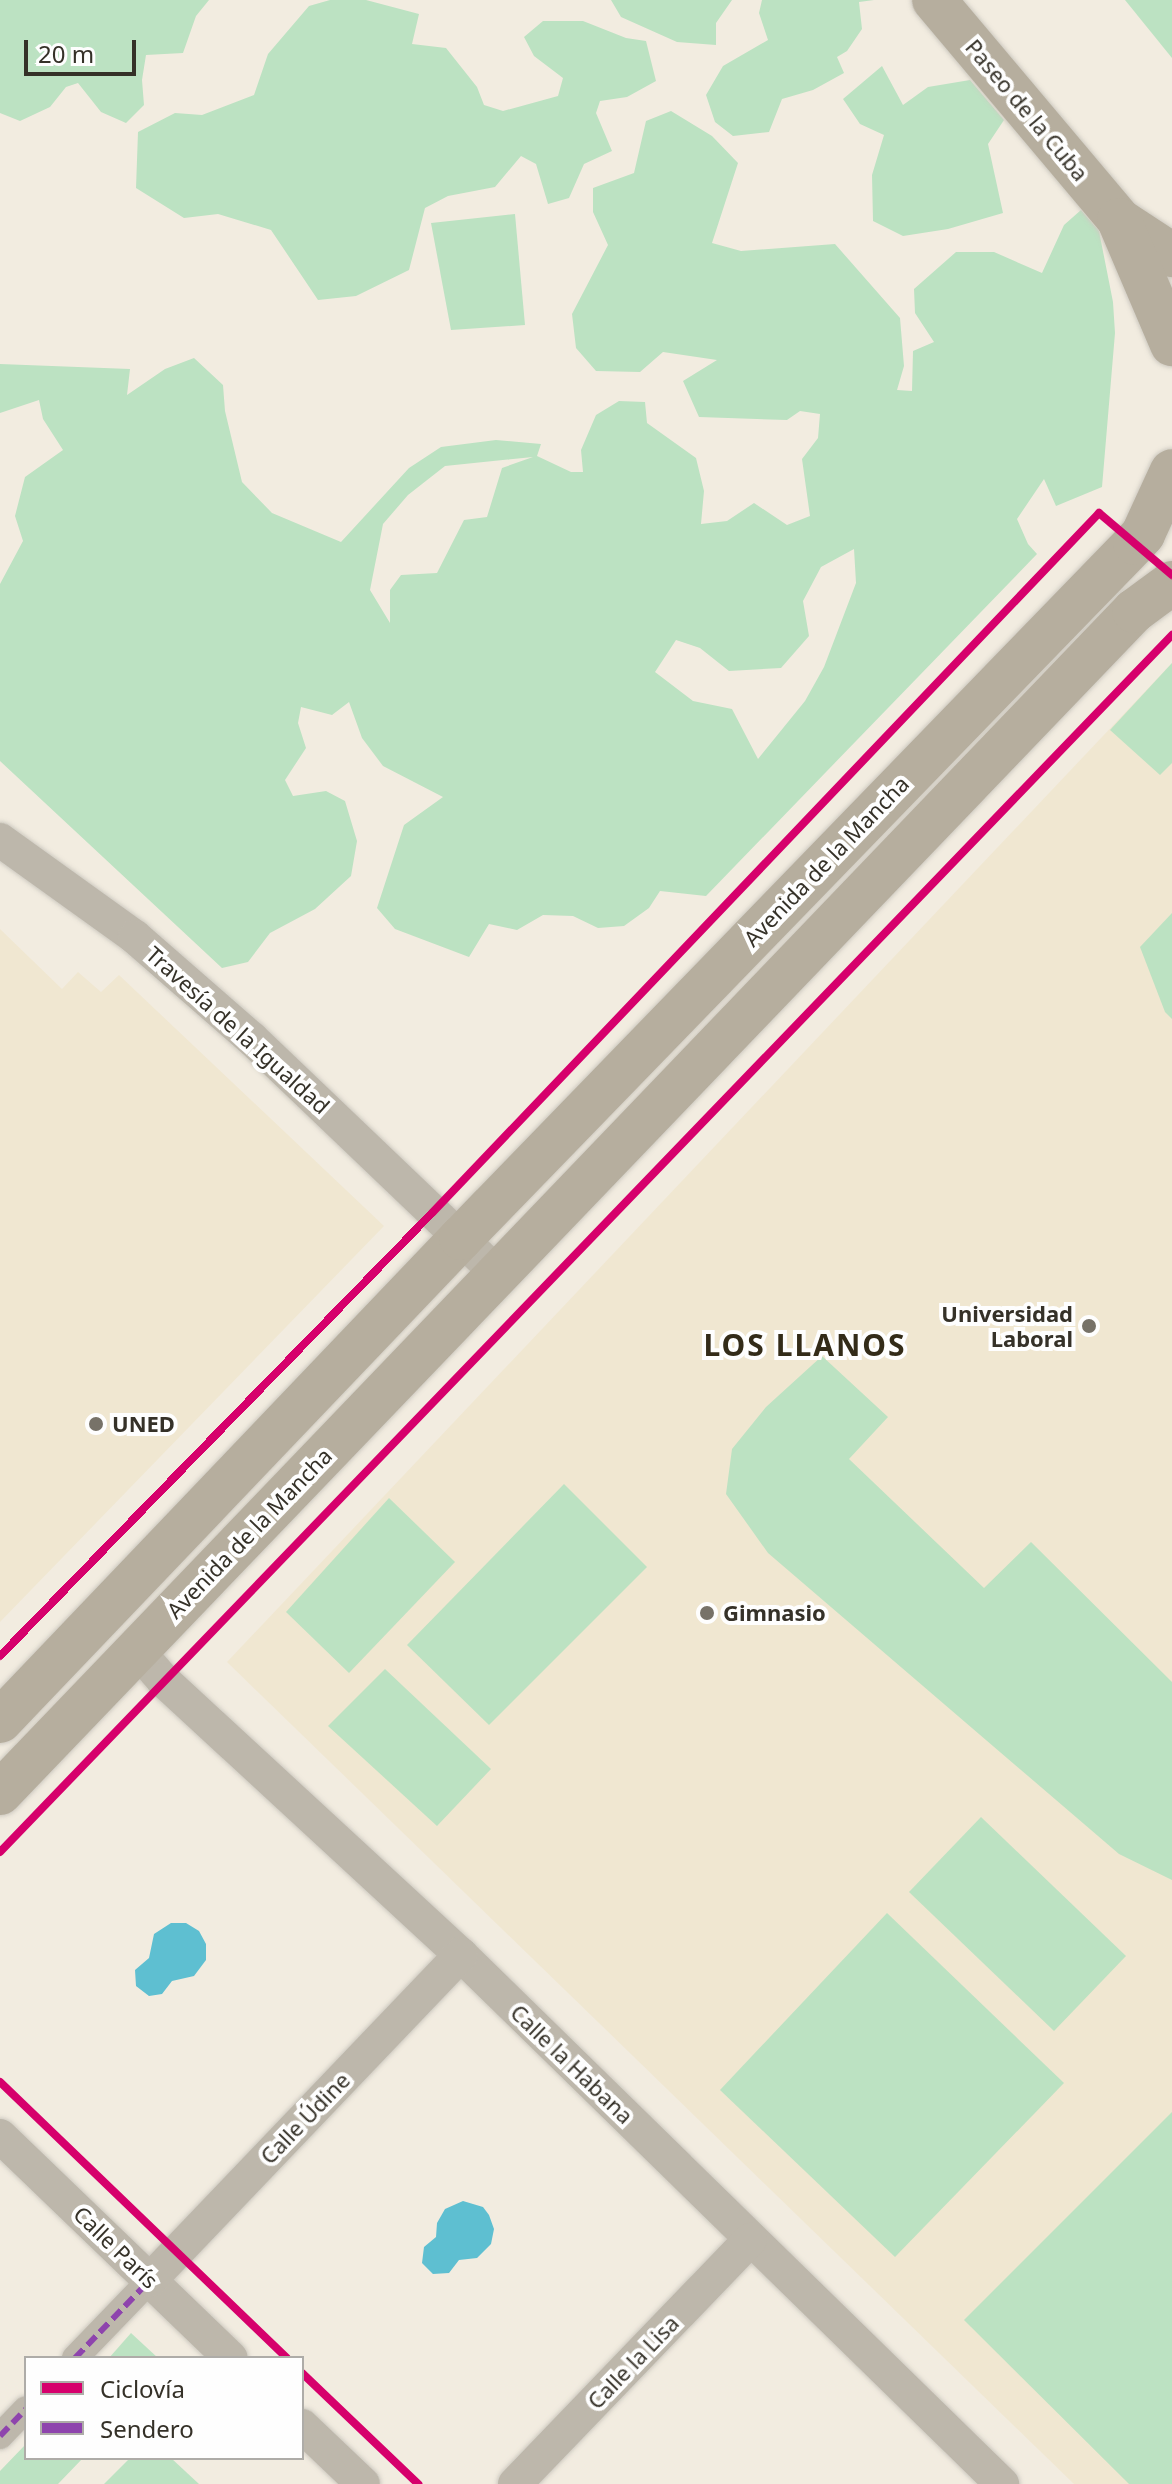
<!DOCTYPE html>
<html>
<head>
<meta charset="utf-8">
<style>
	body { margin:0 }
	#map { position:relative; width:1172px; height:2484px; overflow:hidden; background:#f2ece0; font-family:"Noto Sans",sans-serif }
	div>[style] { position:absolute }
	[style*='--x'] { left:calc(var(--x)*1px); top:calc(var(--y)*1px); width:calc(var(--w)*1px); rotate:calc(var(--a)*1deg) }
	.built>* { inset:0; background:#f0e7d1 }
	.green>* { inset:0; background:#bce2c2 }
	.water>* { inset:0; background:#5ebfd1 }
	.roads { filter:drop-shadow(0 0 2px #cecac1) drop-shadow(0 0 2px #cecac1) }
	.pedestrian>* { height:26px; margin:-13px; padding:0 13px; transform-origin:13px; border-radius:13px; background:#bdb7ab }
	.minor>* { height:34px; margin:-17px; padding:0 17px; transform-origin:17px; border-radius:17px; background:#bdb7ab }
	.primary>* { height:44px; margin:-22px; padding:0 22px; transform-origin:22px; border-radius:22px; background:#b6ae9e }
	.quiet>* { height:6px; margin-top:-3px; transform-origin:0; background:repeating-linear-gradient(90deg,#8e44ad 0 12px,transparent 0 18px) }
	.cycleway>* { height:8px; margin:-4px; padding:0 4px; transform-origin:4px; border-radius:4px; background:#d6006c }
	.dots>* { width:22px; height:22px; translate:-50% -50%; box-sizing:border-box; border:4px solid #fefefe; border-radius:50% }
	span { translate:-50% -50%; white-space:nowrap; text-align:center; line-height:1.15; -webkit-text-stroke:8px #fefefe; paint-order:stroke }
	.street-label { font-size:22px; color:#353128 }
	.poi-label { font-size:22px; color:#353128; font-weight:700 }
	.right { translate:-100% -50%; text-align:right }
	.left { translate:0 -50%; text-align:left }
	.district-label { font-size:30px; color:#332b18; font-weight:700; letter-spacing:2px }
	.legend { position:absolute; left:24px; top:2356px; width:280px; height:104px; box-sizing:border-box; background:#fefefe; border:2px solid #aeaca8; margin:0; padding:10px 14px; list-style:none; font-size:24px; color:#353128 }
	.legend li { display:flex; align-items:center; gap:16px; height:40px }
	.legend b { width:40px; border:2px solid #aeaca8 }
	.scale { position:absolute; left:24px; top:40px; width:112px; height:36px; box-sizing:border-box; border:4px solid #353128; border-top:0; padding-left:10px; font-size:24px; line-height:28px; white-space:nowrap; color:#353128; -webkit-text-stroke:6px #fefefe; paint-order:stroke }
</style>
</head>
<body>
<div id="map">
	<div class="built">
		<i style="clip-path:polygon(1172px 663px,1172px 2484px,1074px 2484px,227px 1662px)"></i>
		<i style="clip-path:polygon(0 929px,62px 989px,78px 972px,101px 992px,119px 975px,384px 1226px,0 1622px)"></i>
	</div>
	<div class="green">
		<i style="clip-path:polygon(0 0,209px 0,196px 16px,183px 53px,146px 55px,142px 80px,144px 105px,126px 123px,101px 112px,78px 83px,66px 87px,50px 107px,20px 121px,0 113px)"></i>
		<i style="clip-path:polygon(330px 0,366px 0,419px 14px,412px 44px,446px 48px,477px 87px,484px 105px,503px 111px,558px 96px,563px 78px,534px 56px,524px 37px,543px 21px,583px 21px,626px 38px,646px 41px,656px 81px,627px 97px,600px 101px,596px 113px,612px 151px,584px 164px,569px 198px,548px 204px,536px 164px,521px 156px,495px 187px,448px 196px,425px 208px,409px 270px,356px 296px,318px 300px,271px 230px,218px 214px,184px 218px,136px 188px,138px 132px,175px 113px,202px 115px,254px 95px,268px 54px,309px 6px)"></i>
		<i style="clip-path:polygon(611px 0,732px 0,716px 23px,716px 45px,677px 42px,621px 17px)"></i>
		<i style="clip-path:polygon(762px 0,874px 0,859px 2px,862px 29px,847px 51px,837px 57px,844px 73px,813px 90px,782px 99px,769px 132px,733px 136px,715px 122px,706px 95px,723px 66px,768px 40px,759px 13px)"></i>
		<i style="clip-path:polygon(1125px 0,1172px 0,1172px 58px)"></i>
		<i style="clip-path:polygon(882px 66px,903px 105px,928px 87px,970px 80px,1004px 120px,988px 144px,1003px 213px,948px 229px,903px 236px,873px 221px,872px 175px,884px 135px,860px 124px,843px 99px)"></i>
		<i style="clip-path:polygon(evenodd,671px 111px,712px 136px,738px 163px,712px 243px,741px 251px,835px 244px,900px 318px,904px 366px,897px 390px,912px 391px,913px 351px,934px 342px,915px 313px,914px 289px,956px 252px,994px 252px,1042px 273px,1064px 225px,1081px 210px,1099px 231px,1113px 302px,1115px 333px,1102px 487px,1056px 506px,1044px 479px,1017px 519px,1028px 544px,1037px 554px,706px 896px,660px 891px,649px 908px,624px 926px,598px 928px,573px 916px,543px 915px,517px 930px,489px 924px,469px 957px,395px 929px,377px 908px,404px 825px,443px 797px,383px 766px,362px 738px,349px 702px,332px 715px,301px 707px,298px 723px,306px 748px,285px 780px,293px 796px,326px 791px,345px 801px,357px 841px,351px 876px,315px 909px,270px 933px,248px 962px,222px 968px,0 761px,0 584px,23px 541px,15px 516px,25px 477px,63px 450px,43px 419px,39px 400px,0 413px,0 364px,130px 369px,127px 395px,165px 369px,194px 358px,223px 385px,225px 411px,242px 482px,272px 513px,341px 542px,409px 468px,441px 447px,496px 440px,541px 444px,537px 456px,571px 472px,583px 472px,581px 450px,596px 415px,619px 401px,645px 402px,647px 423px,696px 458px,704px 491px,701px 524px,727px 521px,754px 503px,787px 525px,810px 516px,802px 459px,818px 438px,820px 414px,800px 411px,787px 420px,699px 417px,683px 381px,717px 360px,663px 352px,640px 372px,596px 371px,576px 348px,572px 314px,608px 245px,593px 212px,593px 188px,634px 173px,646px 121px,671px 111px,533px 457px,502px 468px,487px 517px,464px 520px,437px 573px,401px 575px,390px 590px,390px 623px,370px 590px,383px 524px,408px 495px,445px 466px,533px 457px,671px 111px,854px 549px,856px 583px,824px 667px,805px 701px,758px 759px,732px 709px,693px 701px,655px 672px,676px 640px,700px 648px,729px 671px,781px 668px,809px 636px,803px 601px,821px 567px,854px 549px)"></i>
		<i style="clip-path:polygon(515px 214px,525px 325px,451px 330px,431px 223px)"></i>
		<i style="clip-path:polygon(1172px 663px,1172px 763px,1160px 775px,1110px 730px)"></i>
		<i style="clip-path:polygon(1172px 913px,1172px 1019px,1165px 1012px,1140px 947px)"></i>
		<i style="clip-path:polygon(822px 1356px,888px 1417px,849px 1459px,984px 1588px,1031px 1542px,1172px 1682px,1172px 1880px,1119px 1854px,768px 1553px,726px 1494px,732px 1449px,766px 1407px)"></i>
		<i style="clip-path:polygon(564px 1484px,647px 1567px,489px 1725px,407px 1645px)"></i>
		<i style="clip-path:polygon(389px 1498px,455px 1562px,349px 1673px,286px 1612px)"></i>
		<i style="clip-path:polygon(385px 1669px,491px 1769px,437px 1826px,328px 1726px)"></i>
		<i style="clip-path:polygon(981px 1817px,1126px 1956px,1054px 2031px,909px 1892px)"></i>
		<i style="clip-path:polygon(887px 1913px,1064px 2083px,895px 2257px,720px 2090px)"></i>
		<i style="clip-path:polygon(1172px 2112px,1172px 2484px,1129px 2484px,964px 2320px)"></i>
		<i style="clip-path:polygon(131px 2333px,158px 2358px,109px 2358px)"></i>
		<i style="clip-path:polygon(26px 2444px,26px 2458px,83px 2458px,58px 2484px,0 2484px,0 2471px)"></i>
		<i style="clip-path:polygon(130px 2458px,171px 2458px,199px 2484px,104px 2484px)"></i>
	</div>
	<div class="water">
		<i style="clip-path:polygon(171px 1923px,186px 1923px,199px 1931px,206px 1944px,206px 1960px,194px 1976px,172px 1981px,162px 1994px,149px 1996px,136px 1986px,135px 1970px,149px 1958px,154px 1934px)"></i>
		<i style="clip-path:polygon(463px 2201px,483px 2207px,489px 2215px,494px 2229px,491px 2244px,477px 2258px,459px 2260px,449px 2273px,433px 2274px,422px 2263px,424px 2247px,436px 2237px,437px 2223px,445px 2209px)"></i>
	</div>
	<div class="roads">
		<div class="pedestrian">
			<i style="--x:75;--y:2358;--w:108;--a:-46.1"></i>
			<i style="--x:0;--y:2436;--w:37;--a:-46"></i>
		</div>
		<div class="minor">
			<i style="--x:0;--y:840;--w:166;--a:35.7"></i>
			<i style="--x:135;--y:937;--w:155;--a:41.1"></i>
			<i style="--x:252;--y:1039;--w:340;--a:43.7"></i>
			<i style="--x:137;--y:1650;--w:40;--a:49"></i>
			<i style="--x:163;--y:1680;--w:405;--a:42.7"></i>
			<i style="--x:461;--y:1955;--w:757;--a:44.36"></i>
			<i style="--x:0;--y:2136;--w:320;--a:43.9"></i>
			<i style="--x:150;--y:2280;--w:450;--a:-46.3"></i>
			<i style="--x:302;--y:2426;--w:84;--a:43.6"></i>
			<i style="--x:515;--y:2484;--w:339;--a:-46.1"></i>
		</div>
		<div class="primary">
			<i style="--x:934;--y:0;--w:287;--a:49.9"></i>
			<i style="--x:1119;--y:220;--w:64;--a:33.4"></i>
			<i style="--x:1119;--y:220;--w:135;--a:66.9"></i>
			<i style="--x:0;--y:1721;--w:668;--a:-46.34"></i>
			<i style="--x:461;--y:1238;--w:968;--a:-45.88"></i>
			<i style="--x:1135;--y:543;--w:12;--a:-48"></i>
			<i style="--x:1143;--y:534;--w:69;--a:-65.3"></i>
			<i style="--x:0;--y:1793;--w:1638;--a:-46.19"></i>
			<i style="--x:1134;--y:611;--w:47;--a:-36.4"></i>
		</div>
	</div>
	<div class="quiet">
		<i style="--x:75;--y:2358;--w:108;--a:-46.1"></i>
		<i style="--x:0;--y:2436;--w:37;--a:-46"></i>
	</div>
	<div class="cycleway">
		<i style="--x:0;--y:1656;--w:619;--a:-45.72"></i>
		<i style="--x:432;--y:1213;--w:967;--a:-46.38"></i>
		<i style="--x:1099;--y:513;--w:96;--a:40.3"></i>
		<i style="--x:0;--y:1852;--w:1690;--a:-46.08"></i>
		<i style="--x:0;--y:2082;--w:398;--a:43.9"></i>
		<i style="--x:302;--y:2373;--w:161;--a:43.7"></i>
	</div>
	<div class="dots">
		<i style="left:1089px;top:1326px;background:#777268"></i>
		<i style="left:96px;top:1424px;background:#777268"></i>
		<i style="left:707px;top:1613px;background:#777268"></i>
	</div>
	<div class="street-label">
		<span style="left:1027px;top:110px;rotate:50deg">Paseo de la Cuba</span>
		<span style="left:826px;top:861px;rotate:-46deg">Avenida de la Mancha</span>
		<span style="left:238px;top:1030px;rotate:42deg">Travesía de la Igualdad</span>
		<span style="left:249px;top:1533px;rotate:-46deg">Avenida de la Mancha</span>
		<span style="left:572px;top:2064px;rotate:44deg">Calle la Habana</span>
		<span style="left:305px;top:2118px;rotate:-46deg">Calle Údine</span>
		<span style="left:116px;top:2247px;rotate:44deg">Calle París</span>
		<span style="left:633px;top:2362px;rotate:-46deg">Calle la Lisa</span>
	</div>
	<div class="poi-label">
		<span class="right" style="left:1073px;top:1326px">Universidad<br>Laboral</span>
		<span class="left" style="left:112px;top:1424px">UNED</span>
		<span class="left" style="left:723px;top:1613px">Gimnasio</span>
	</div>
	<div class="district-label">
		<span style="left:805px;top:1345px">LOS LLANOS</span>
	</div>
	<ul class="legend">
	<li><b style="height:10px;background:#d6006c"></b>Ciclovía</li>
	<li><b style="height:10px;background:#8e44ad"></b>Sendero</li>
	</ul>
	<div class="scale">20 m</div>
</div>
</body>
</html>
